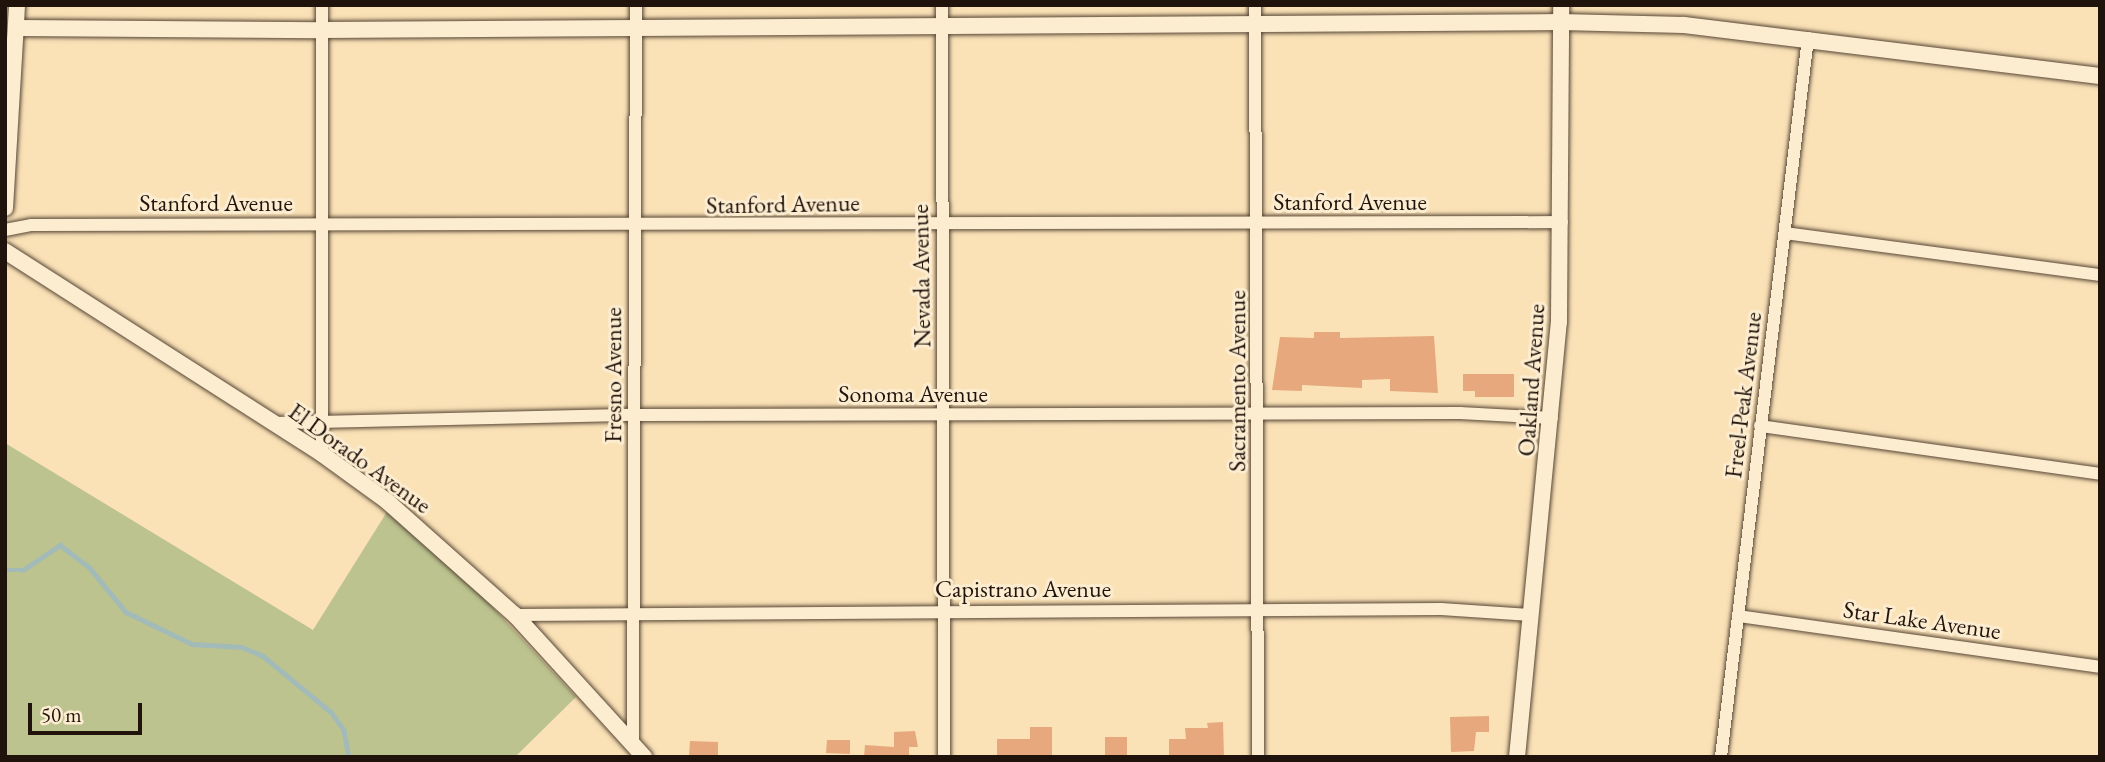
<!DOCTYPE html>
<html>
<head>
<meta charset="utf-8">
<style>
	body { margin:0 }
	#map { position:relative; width:2105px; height:762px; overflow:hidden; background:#fae1b6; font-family:"EB Garamond",serif }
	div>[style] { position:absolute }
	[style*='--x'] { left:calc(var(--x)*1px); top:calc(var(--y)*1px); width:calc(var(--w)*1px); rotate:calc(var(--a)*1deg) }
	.green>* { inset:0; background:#bcc38f }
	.stream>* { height:4.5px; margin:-2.25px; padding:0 2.25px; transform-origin:2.25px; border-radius:2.25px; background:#a2bbb8 }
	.building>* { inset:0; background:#e6a87c }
	.roads { filter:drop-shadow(0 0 2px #564636) drop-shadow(0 0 2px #564636) }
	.minor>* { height:12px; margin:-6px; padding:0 6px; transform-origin:6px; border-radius:6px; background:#fcecd0 }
	.tertiary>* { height:16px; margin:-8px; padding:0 8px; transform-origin:8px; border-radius:8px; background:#fcecd0 }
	span { translate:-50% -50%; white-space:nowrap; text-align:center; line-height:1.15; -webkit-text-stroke:6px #fcecd0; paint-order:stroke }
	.street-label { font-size:24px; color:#20130b }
	.frame { position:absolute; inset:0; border:7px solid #20130b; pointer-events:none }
	.scale { position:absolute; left:28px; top:703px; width:114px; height:32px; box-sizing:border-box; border:4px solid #20130b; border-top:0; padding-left:9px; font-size:21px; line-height:24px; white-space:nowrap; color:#20130b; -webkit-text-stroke:5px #fcecd0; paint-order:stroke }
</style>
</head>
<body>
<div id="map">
	<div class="green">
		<i style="clip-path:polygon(5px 443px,313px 630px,390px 507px,434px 544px,576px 697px,515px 757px,5px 757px)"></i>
	</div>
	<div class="stream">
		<i style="--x:5;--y:570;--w:18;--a:0"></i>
		<i style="--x:23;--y:570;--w:45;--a:-34"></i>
		<i style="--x:60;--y:545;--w:36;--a:37"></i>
		<i style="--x:89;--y:567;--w:58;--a:50.6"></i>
		<i style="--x:126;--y:612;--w:73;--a:25.9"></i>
		<i style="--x:192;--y:644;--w:50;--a:3.4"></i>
		<i style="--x:242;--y:647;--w:23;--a:23"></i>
		<i style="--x:263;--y:656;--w:88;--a:39.5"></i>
		<i style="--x:331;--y:712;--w:22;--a:54"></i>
		<i style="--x:344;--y:730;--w:27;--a:80"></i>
	</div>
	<div class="building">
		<i style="clip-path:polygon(1314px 332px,1340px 332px,1340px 338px,1434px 336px,1438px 393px,1390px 391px,1390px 379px,1362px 380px,1362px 388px,1302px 385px,1302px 391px,1272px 390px,1280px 337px,1314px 338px)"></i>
		<i style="clip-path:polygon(1463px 374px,1514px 374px,1514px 397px,1475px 397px,1475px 391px,1463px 391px)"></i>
		<i style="clip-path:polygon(1489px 716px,1489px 732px,1476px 732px,1474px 751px,1451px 752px,1450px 717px)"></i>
		<i style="clip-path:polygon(1223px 722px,1224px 757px,1169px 757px,1169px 739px,1186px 739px,1185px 728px,1208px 728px,1207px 723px)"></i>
		<i style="clip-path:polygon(1030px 727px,1052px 727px,1052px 757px,997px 757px,997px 739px,1030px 739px)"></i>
		<i style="clip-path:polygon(915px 731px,918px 747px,909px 747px,909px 757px,864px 757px,865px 745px,894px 747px,894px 732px)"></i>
		<i style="clip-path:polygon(1105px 737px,1127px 737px,1127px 757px,1105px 757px)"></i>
		<i style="clip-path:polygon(827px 740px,850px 740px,850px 754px,826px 753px)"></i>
		<i style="clip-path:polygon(690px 741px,718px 742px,718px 757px,689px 757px)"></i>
	</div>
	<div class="roads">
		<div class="minor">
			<i style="--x:942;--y:5;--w:752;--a:89.85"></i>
			<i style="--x:1255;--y:5;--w:752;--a:89.77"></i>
			<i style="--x:5;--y:230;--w:26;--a:-11"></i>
			<i style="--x:31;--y:225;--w:1531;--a:-0.11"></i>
			<i style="--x:1785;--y:233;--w:318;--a:7.6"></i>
			<i style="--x:274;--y:423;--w:360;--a:-1.3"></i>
			<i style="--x:634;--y:415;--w:826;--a:-0.14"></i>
			<i style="--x:1460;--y:413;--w:92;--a:3.1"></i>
			<i style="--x:1760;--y:426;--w:343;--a:8"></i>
			<i style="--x:322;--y:454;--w:449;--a:-90"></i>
			<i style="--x:515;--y:615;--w:926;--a:-0.37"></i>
			<i style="--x:1441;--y:609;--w:90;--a:3.8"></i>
			<i style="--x:1738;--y:616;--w:366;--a:8"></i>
			<i style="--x:633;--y:745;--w:740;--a:-89.77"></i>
			<i style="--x:1721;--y:757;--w:724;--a:-83.1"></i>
		</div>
		<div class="tertiary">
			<i style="--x:17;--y:28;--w:305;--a:0.4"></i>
			<i style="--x:322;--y:30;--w:1239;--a:-0.37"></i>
			<i style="--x:1561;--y:22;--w:123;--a:1.4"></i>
			<i style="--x:1684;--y:25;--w:419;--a:7"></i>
			<i style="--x:5;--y:208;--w:203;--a:-86.6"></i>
			<i style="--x:5;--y:251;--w:376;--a:32.6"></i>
			<i style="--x:322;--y:454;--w:82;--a:36"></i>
			<i style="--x:388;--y:502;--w:170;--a:41.7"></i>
			<i style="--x:515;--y:615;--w:192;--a:47.7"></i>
			<i style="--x:1517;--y:757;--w:437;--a:-84.5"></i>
			<i style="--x:1559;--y:322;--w:317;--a:-89.6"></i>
		</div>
	</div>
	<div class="street-label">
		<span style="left:1350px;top:202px">Stanford Avenue</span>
		<span style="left:216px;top:203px">Stanford Avenue</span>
		<span style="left:783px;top:204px;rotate:-1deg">Stanford Avenue</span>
		<span style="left:921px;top:276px;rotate:-91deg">Nevada Avenue</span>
		<span style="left:613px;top:375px;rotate:-90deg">Fresno Avenue</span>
		<span style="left:1531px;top:380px;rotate:-86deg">Oakland Avenue</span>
		<span style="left:1237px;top:381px;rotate:-90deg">Sacramento Avenue</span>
		<span style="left:913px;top:394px">Sonoma Avenue</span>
		<span style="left:1743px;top:395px;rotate:-83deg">Freel-Peak Avenue</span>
		<span style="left:360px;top:458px;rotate:36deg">El Dorado Avenue</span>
		<span style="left:1023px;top:589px">Capistrano Avenue</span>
		<span style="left:1922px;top:620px;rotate:8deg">Star Lake Avenue</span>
	</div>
	<div class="frame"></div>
	<div class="scale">50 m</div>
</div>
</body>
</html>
